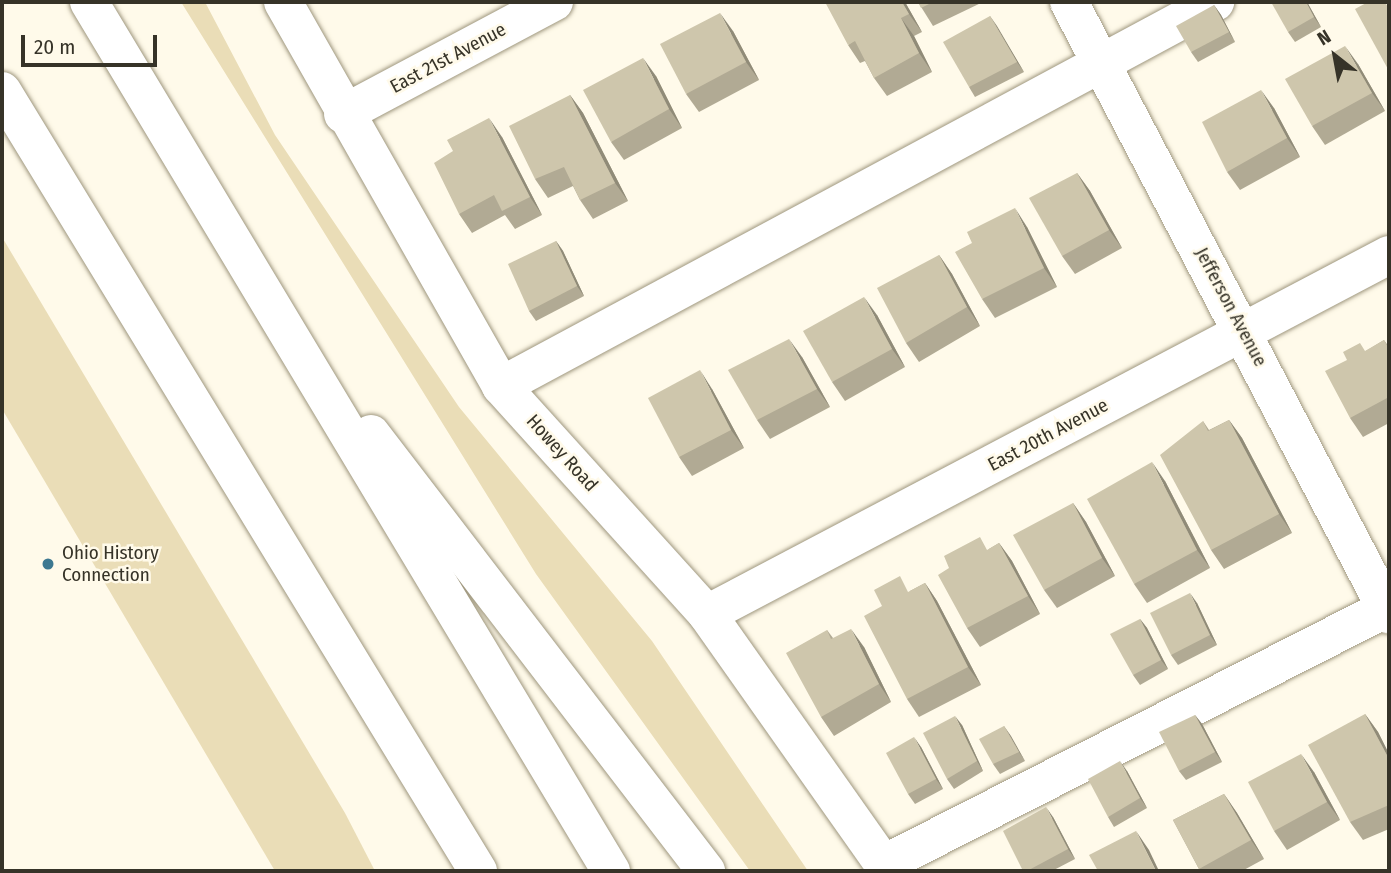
<!DOCTYPE html>
<html>
<head>
<meta charset="utf-8">
<style>
	body { margin:0 }
	#map { position:relative; width:1391px; height:873px; overflow:hidden; background:#fffaea; font-family:"Fira Sans Condensed",sans-serif }
	div>[style] { position:absolute }
	[style*='--x'] { left:calc(var(--x)*1px); top:calc(var(--y)*1px); width:calc(var(--w)*1px); rotate:calc(var(--a)*1deg) }
	.green>* { inset:0; background:#eaddb7 }
	.roads { filter:drop-shadow(0 0 2px #9f977e) drop-shadow(0 0 2px #9f977e) }
	.minor>* { height:38px; margin:-19px; padding:0 19px; transform-origin:19px; border-radius:19px; background:#fff }
	.highway>* { height:38px; margin:-19px; padding:0 19px; transform-origin:19px; border-radius:19px; background:#fff }
	.wall>* { inset:0; background:#b1aa94 }
	.shaded-wall>* { inset:0; background:#908b78 }
	.building>* { inset:0; background:#cec6ac }
	.dots>* { width:19px; height:19px; translate:-50% -50%; box-sizing:border-box; border:4px solid #fffaea; border-radius:50% }
	span { translate:-50% -50%; white-space:nowrap; text-align:center; line-height:1.15; -webkit-text-stroke:5px #fffaea; paint-order:stroke }
	.street-label { font-size:19px; color:#363328 }
	.poi-label { font-size:19px; color:#363328 }
	.left { translate:0 -50%; text-align:left }
	.frame { position:absolute; inset:0; border:4px solid #363328; pointer-events:none }
	.north { position:absolute; left:1300px; top:21px; width:70px; height:70px; -webkit-text-stroke:5px #fffaea; paint-order:stroke; rotate:329deg; font-size:19px; font-weight:700; line-height:28px; text-align:center; color:#363328 }
	.north::after { content:''; display:block; margin:auto; width:24px; height:32px; background:#363328; clip-path:polygon(50% 0,100% 100%,50% 72%,0 100%) }
	.scale { position:absolute; left:21px; top:35px; width:136px; height:32px; box-sizing:border-box; border:4px solid #363328; border-top:0; padding-left:9px; font-size:21px; line-height:24px; white-space:nowrap; color:#363328; -webkit-text-stroke:5px #fffaea; paint-order:stroke }
</style>
</head>
<body>
<div id="map">
	<div class="green">
		<i style="clip-path:polygon(181px 2px,205px 2px,275px 135px,459px 407px,652px 641px,808px 871px,750px 871px,536px 574px)"></i>
		<i style="clip-path:polygon(2px 237px,345px 813px,375px 871px,275px 871px,2px 409px)"></i>
	</div>
	<div class="roads">
		<div class="minor">
			<i style="--x:283;--y:2;--w:442;--a:60.4"></i>
			<i style="--x:501;--y:386;--w:307;--a:47.9"></i>
			<i style="--x:707;--y:614;--w:314;--a:54.8"></i>
			<i style="--x:1069;--y:2;--w:691;--a:62.4"></i>
			<i style="--x:343;--y:114;--w:239;--a:-28"></i>
			<i style="--x:501;--y:386;--w:811;--a:-28.27"></i>
			<i style="--x:707;--y:614;--w:771;--a:-27.76"></i>
			<i style="--x:884;--y:864;--w:567;--a:-26.97"></i>
		</div>
		<div class="highway">
			<i style="--x:89;--y:2;--w:1014;--a:59.01"></i>
			<i style="--x:2;--y:91;--w:914;--a:58.61"></i>
			<i style="--x:371;--y:434;--w:551;--a:52.53"></i>
		</div>
	</div>
	<div class="wall">
		<i style="clip-path:polygon(905px 2px,922px 32px,914px 36px,932px 72px,887px 96px,874px 78px,865px 61px,860px 63px,848px 45px)"></i>
		<i style="clip-path:polygon(918px 2px,983px 2px,933px 26px)"></i>
		<i style="clip-path:polygon(1307px 2px,1321px 27px,1295px 42px,1288px 32px)"></i>
		<i style="clip-path:polygon(1214px 5px,1221px 15px,1235px 42px,1198px 62px,1191px 52px)"></i>
		<i style="clip-path:polygon(990px 16px,1024px 72px,975px 97px,969px 87px)"></i>
		<i style="clip-path:polygon(733px 31px,759px 80px,699px 112px,686px 94px)"></i>
		<i style="clip-path:polygon(1358px 64px,1385px 111px,1325px 145px,1312px 126px)"></i>
		<i style="clip-path:polygon(656px 76px,682px 128px,624px 160px,611px 142px)"></i>
		<i style="clip-path:polygon(570px 95px,583px 113px,628px 201px,593px 219px,580px 200px,573px 186px,548px 198px,535px 179px)"></i>
		<i style="clip-path:polygon(1274px 108px,1300px 157px,1240px 190px,1227px 172px)"></i>
		<i style="clip-path:polygon(502px 137px,542px 215px,515px 229px,505px 215px,472px 233px,459px 214px)"></i>
		<i style="clip-path:polygon(1077px 173px,1090px 191px,1122px 248px,1075px 274px,1062px 256px)"></i>
		<i style="clip-path:polygon(1027px 227px,1057px 287px,995px 318px,982px 299px)"></i>
		<i style="clip-path:polygon(556px 241px,563px 251px,584px 296px,536px 321px,529px 311px)"></i>
		<i style="clip-path:polygon(939px 255px,952px 274px,980px 326px,919px 362px,906px 343px)"></i>
		<i style="clip-path:polygon(877px 315px,905px 367px,845px 401px,832px 382px)"></i>
		<i style="clip-path:polygon(1384px 340px,1389px 347px,1389px 423px,1363px 437px,1350px 418px,1366px 351px)"></i>
		<i style="clip-path:polygon(802px 357px,830px 407px,770px 439px,757px 420px)"></i>
		<i style="clip-path:polygon(712px 389px,744px 448px,692px 476px,679px 457px)"></i>
		<i style="clip-path:polygon(1229px 420px,1242px 438px,1292px 533px,1224px 569px,1211px 550px,1203px 421px,1209px 430px)"></i>
		<i style="clip-path:polygon(1165px 481px,1210px 568px,1147px 603px,1134px 584px)"></i>
		<i style="clip-path:polygon(1073px 503px,1086px 522px,1115px 576px,1057px 608px,1044px 590px)"></i>
		<i style="clip-path:polygon(999px 543px,1012px 561px,1040px 614px,980px 647px,967px 628px,989px 549px)"></i>
		<i style="clip-path:polygon(925px 583px,937px 601px,981px 685px,919px 717px,907px 699px,910px 591px)"></i>
		<i style="clip-path:polygon(1197px 603px,1217px 645px,1178px 665px,1171px 655px)"></i>
		<i style="clip-path:polygon(1140px 619px,1147px 628px,1168px 669px,1140px 685px,1133px 675px)"></i>
		<i style="clip-path:polygon(827px 630px,833px 638px,864px 647px,891px 702px,834px 736px,821px 717px)"></i>
		<i style="clip-path:polygon(1365px 714px,1378px 732px,1389px 754px,1389px 829px,1363px 840px,1350px 822px)"></i>
		<i style="clip-path:polygon(1195px 715px,1202px 724px,1222px 762px,1186px 780px,1179px 771px)"></i>
		<i style="clip-path:polygon(962px 725px,983px 771px,954px 789px,947px 779px)"></i>
		<i style="clip-path:polygon(1004px 726px,1025px 761px,1000px 774px,993px 764px)"></i>
		<i style="clip-path:polygon(921px 747px,943px 789px,915px 804px,908px 794px)"></i>
		<i style="clip-path:polygon(1127px 771px,1147px 808px,1114px 827px,1108px 817px)"></i>
		<i style="clip-path:polygon(1314px 772px,1340px 820px,1287px 850px,1274px 831px)"></i>
		<i style="clip-path:polygon(1224px 794px,1237px 813px,1264px 859px,1242px 871px,1200px 871px,1173px 820px)"></i>
		<i style="clip-path:polygon(1053px 817px,1075px 859px,1052px 871px,1023px 871px)"></i>
	</div>
	<div class="shaded-wall">
		<i style="clip-path:polygon(902px 2px,905px 2px,922px 32px,909px 14px)"></i>
		<i style="clip-path:polygon(1306px 2px,1307px 2px,1321px 27px,1314px 17px)"></i>
		<i style="clip-path:polygon(1214px 5px,1221px 15px,1235px 42px,1229px 32px)"></i>
		<i style="clip-path:polygon(720px 13px,733px 31px,759px 80px,746px 62px)"></i>
		<i style="clip-path:polygon(990px 16px,997px 26px,1024px 72px,1017px 62px)"></i>
		<i style="clip-path:polygon(901px 18px,914px 36px,932px 72px,919px 53px)"></i>
		<i style="clip-path:polygon(1345px 46px,1358px 64px,1385px 111px,1372px 93px)"></i>
		<i style="clip-path:polygon(643px 58px,656px 76px,682px 128px,669px 109px)"></i>
		<i style="clip-path:polygon(1261px 90px,1274px 108px,1300px 157px,1287px 138px)"></i>
		<i style="clip-path:polygon(570px 95px,583px 113px,628px 201px,615px 183px)"></i>
		<i style="clip-path:polygon(489px 118px,502px 137px,542px 215px,530px 197px)"></i>
		<i style="clip-path:polygon(1077px 173px,1090px 191px,1122px 248px,1109px 230px)"></i>
		<i style="clip-path:polygon(1015px 208px,1027px 227px,1057px 287px,1044px 268px)"></i>
		<i style="clip-path:polygon(556px 241px,563px 251px,584px 296px,577px 286px)"></i>
		<i style="clip-path:polygon(939px 255px,952px 274px,980px 326px,967px 307px)"></i>
		<i style="clip-path:polygon(864px 297px,877px 315px,905px 367px,892px 349px)"></i>
		<i style="clip-path:polygon(789px 339px,802px 357px,830px 407px,817px 389px)"></i>
		<i style="clip-path:polygon(700px 370px,712px 389px,744px 448px,731px 430px)"></i>
		<i style="clip-path:polygon(1229px 420px,1242px 438px,1292px 533px,1279px 514px)"></i>
		<i style="clip-path:polygon(1152px 462px,1165px 481px,1210px 568px,1197px 550px)"></i>
		<i style="clip-path:polygon(1073px 503px,1086px 522px,1115px 576px,1102px 558px)"></i>
		<i style="clip-path:polygon(999px 543px,1012px 561px,1040px 614px,1028px 596px)"></i>
		<i style="clip-path:polygon(925px 583px,937px 601px,981px 685px,968px 667px)"></i>
		<i style="clip-path:polygon(1190px 593px,1197px 603px,1217px 645px,1210px 635px)"></i>
		<i style="clip-path:polygon(1140px 619px,1147px 628px,1168px 669px,1161px 660px)"></i>
		<i style="clip-path:polygon(851px 629px,864px 647px,891px 702px,879px 684px)"></i>
		<i style="clip-path:polygon(1365px 714px,1378px 732px,1389px 754px,1389px 759px)"></i>
		<i style="clip-path:polygon(1195px 715px,1202px 724px,1222px 762px,1215px 752px)"></i>
		<i style="clip-path:polygon(955px 716px,962px 725px,983px 771px,977px 761px)"></i>
		<i style="clip-path:polygon(1004px 726px,1011px 736px,1025px 761px,1019px 752px)"></i>
		<i style="clip-path:polygon(914px 737px,921px 747px,943px 789px,936px 779px)"></i>
		<i style="clip-path:polygon(1301px 754px,1314px 772px,1340px 820px,1327px 802px)"></i>
		<i style="clip-path:polygon(1120px 761px,1127px 771px,1147px 808px,1140px 798px)"></i>
		<i style="clip-path:polygon(1224px 794px,1237px 813px,1264px 859px,1251px 840px)"></i>
		<i style="clip-path:polygon(1046px 807px,1053px 817px,1075px 859px,1068px 849px)"></i>
		<i style="clip-path:polygon(1136px 831px,1149px 850px,1159px 871px,1156px 871px)"></i>
	</div>
	<div class="building">
		<i style="clip-path:polygon(825px 2px,902px 2px,909px 14px,901px 18px,919px 53px,874px 78px,855px 41px,848px 45px)"></i>
		<i style="clip-path:polygon(918px 2px,933px 2px,921px 8px)"></i>
		<i style="clip-path:polygon(1271px 2px,1306px 2px,1314px 17px,1288px 32px)"></i>
		<i style="clip-path:polygon(1368px 2px,1385px 2px,1389px 9px,1389px 71px,1355px 9px)"></i>
		<i style="clip-path:polygon(1214px 5px,1229px 32px,1191px 52px,1176px 26px)"></i>
		<i style="clip-path:polygon(720px 13px,746px 62px,686px 94px,660px 44px)"></i>
		<i style="clip-path:polygon(990px 16px,1017px 62px,969px 87px,943px 42px)"></i>
		<i style="clip-path:polygon(1345px 46px,1372px 93px,1312px 126px,1285px 79px)"></i>
		<i style="clip-path:polygon(643px 58px,669px 109px,611px 142px,583px 90px)"></i>
		<i style="clip-path:polygon(1261px 90px,1287px 138px,1227px 172px,1202px 122px)"></i>
		<i style="clip-path:polygon(570px 95px,615px 183px,580px 200px,564px 167px,535px 179px,509px 126px)"></i>
		<i style="clip-path:polygon(489px 118px,530px 197px,502px 211px,494px 195px,459px 214px,434px 163px,453px 151px,447px 140px)"></i>
		<i style="clip-path:polygon(1077px 173px,1109px 230px,1062px 256px,1029px 198px)"></i>
		<i style="clip-path:polygon(1015px 208px,1044px 268px,982px 299px,955px 252px,972px 243px,967px 232px)"></i>
		<i style="clip-path:polygon(556px 241px,577px 286px,529px 311px,508px 264px)"></i>
		<i style="clip-path:polygon(939px 255px,967px 307px,906px 343px,877px 288px)"></i>
		<i style="clip-path:polygon(864px 297px,892px 349px,832px 382px,803px 331px)"></i>
		<i style="clip-path:polygon(789px 339px,817px 389px,757px 420px,728px 370px)"></i>
		<i style="clip-path:polygon(1384px 340px,1389px 349px,1389px 397px,1350px 418px,1325px 371px,1347px 360px,1343px 352px,1360px 343px,1365px 351px)"></i>
		<i style="clip-path:polygon(700px 370px,731px 430px,679px 457px,648px 398px)"></i>
		<i style="clip-path:polygon(1229px 420px,1279px 514px,1211px 550px,1160px 455px,1203px 421px,1208px 431px)"></i>
		<i style="clip-path:polygon(1152px 462px,1197px 550px,1134px 584px,1087px 499px)"></i>
		<i style="clip-path:polygon(1073px 503px,1102px 558px,1044px 590px,1013px 535px)"></i>
		<i style="clip-path:polygon(980px 537px,987px 550px,999px 543px,1028px 596px,967px 628px,938px 575px,949px 568px,944px 556px)"></i>
		<i style="clip-path:polygon(900px 576px,908px 592px,925px 583px,968px 667px,907px 699px,864px 616px,882px 606px,874px 590px)"></i>
		<i style="clip-path:polygon(1190px 593px,1210px 635px,1171px 655px,1150px 613px)"></i>
		<i style="clip-path:polygon(1140px 619px,1161px 660px,1133px 675px,1110px 634px)"></i>
		<i style="clip-path:polygon(851px 629px,879px 684px,821px 717px,786px 653px,827px 630px,831px 639px)"></i>
		<i style="clip-path:polygon(1365px 714px,1389px 759px,1389px 805px,1350px 822px,1308px 745px)"></i>
		<i style="clip-path:polygon(1195px 715px,1215px 752px,1179px 771px,1159px 732px)"></i>
		<i style="clip-path:polygon(955px 716px,977px 761px,947px 779px,923px 733px)"></i>
		<i style="clip-path:polygon(1004px 726px,1019px 752px,993px 764px,979px 739px)"></i>
		<i style="clip-path:polygon(914px 737px,936px 779px,908px 794px,886px 753px)"></i>
		<i style="clip-path:polygon(1301px 754px,1327px 802px,1274px 831px,1248px 782px)"></i>
		<i style="clip-path:polygon(1120px 761px,1140px 798px,1108px 817px,1088px 779px)"></i>
		<i style="clip-path:polygon(1224px 794px,1251px 840px,1199px 869px,1173px 820px)"></i>
		<i style="clip-path:polygon(1046px 807px,1068px 849px,1027px 871px,1023px 871px,1003px 831px)"></i>
		<i style="clip-path:polygon(1136px 831px,1156px 871px,1098px 871px,1089px 855px)"></i>
	</div>
	<div class="dots">
		<i style="left:48px;top:564px;background:#3d7890"></i>
	</div>
	<div class="street-label">
		<span style="left:448px;top:58px;rotate:-28deg">East 21st Avenue</span>
		<span style="left:1231px;top:307px;rotate:62deg">Jefferson Avenue</span>
		<span style="left:1048px;top:435px;rotate:-28deg">East 20th Avenue</span>
		<span style="left:562px;top:453px;rotate:48deg">Howey Road</span>
	</div>
	<div class="poi-label">
		<span class="left" style="left:62px;top:564px">Ohio History<br>Connection</span>
	</div>
	<div class="frame"></div>
	<div class="north">N</div>
	<div class="scale">20 m</div>
</div>
</body>
</html>
